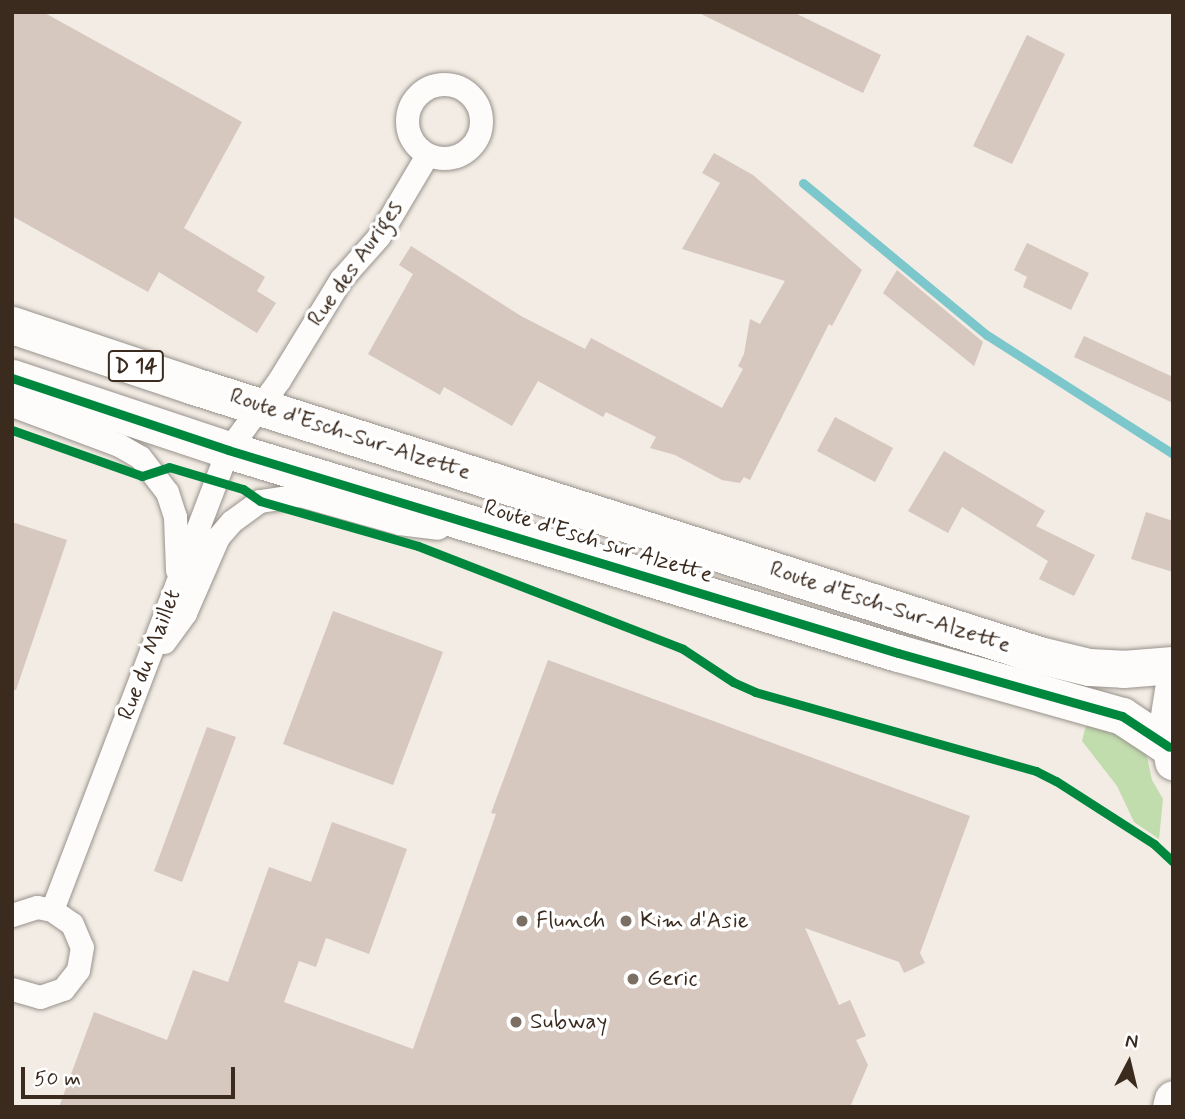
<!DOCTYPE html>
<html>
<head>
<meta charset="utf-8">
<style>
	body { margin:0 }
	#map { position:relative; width:1185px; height:1119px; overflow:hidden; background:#f2ece4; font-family:Mynerve,sans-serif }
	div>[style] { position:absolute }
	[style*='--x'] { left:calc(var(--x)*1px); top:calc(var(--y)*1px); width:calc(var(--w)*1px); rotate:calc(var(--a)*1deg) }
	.green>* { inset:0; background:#c1dcad }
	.stream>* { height:9px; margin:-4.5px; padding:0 4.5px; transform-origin:4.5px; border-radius:4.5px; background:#7bc7cc }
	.building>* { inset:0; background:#d6c7bf }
	.roads { filter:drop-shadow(0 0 2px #98928c) drop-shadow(0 0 2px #98928c) }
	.street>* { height:23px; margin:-11.5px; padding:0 11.5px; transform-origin:11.5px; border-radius:11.5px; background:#fdfcfb }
	.street>.ring { margin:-11.5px; padding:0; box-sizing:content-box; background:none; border:23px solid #fdfcfb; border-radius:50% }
	.primary>* { height:37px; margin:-18.5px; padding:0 18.5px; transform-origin:18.5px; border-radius:18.5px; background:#fdfcfb }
	.cycleway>* { height:9px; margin:-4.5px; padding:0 4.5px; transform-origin:4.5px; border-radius:4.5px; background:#00873e }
	.dots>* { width:19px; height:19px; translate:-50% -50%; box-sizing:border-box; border:4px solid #fff; border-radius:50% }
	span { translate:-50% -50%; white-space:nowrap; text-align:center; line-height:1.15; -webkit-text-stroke:7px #fff; paint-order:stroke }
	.shield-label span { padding:2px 5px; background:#fff; border:2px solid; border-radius:5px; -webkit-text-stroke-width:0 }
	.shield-label { font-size:21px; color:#3b2a1e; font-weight:700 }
	.street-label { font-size:23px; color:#3b2a1e }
	.poi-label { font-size:23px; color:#3b2a1e }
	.left { translate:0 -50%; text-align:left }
	.frame { position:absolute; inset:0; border:14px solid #3b2a1e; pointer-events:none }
	.north { position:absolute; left:1094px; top:1028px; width:70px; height:70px; -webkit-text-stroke:5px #fff; paint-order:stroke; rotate:7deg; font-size:19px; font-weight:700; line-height:28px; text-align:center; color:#3b2a1e }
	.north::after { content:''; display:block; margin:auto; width:24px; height:32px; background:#3b2a1e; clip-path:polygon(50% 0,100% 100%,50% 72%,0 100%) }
	.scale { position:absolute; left:21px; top:1067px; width:214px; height:32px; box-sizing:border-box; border:4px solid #3b2a1e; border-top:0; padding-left:9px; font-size:21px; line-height:24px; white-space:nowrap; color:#3b2a1e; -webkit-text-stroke:5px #fff; paint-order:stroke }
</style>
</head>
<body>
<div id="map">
	<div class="green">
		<i style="clip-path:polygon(1087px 721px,1122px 732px,1146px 752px,1152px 780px,1163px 799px,1159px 839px,1134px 822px,1117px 786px,1082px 741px)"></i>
	</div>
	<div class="stream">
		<i style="--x:803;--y:183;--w:239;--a:39.6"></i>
		<i style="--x:987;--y:335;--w:221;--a:32.6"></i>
	</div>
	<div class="building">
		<i style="clip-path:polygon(12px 12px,43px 12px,242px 122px,184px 228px,265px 277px,257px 291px,276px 303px,257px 333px,159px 272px,148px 292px,12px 216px)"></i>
		<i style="clip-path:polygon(697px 12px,793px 12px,881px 55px,863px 93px)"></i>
		<i style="clip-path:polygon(1027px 35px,1065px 54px,1012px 164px,973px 146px)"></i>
		<i style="clip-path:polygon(714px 153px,753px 175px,862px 270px,832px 326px,829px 324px,750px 480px,744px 477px,740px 483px,722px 480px,675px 455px,650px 448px,656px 437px,606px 412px,603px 417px,538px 381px,512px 426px,444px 387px,440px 395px,368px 354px,413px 274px,399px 265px,411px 246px,521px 316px,585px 349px,591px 338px,722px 408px,743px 369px,738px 366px,744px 354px,750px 319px,760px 324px,785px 281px,682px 249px,720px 183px,702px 173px)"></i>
		<i style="clip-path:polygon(1027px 243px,1089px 273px,1071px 310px,1023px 287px,1027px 277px,1014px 270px)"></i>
		<i style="clip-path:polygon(897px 270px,983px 342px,974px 366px,883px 293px)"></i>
		<i style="clip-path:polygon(1084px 336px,1173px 377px,1173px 403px,1074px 357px)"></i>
		<i style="clip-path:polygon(835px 417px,893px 448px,875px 482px,817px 451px)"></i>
		<i style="clip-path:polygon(944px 451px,1045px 511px,1036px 526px,1095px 555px,1074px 596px,1039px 579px,1048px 561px,962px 507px,948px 533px,908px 511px)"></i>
		<i style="clip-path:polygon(1146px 512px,1173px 521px,1173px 572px,1131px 559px)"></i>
		<i style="clip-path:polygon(12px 522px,67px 540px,16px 690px,12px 690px)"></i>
		<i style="clip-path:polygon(333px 611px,443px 652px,393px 785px,283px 744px)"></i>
		<i style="clip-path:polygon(548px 660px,970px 816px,920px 953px,925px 963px,904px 973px,899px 962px,805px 928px,839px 1005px,850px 1000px,866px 1036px,856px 1040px,868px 1065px,850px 1107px,59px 1107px,94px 1012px,167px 1040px,193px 970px,228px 982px,269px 867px,311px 882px,332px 822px,407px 849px,369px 954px,326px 938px,316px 967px,299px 961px,284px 1002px,413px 1049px,496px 814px,491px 813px)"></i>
		<i style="clip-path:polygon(207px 727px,236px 737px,182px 882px,154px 871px)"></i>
	</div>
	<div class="roads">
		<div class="street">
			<i class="ring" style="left:407px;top:84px;width:51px;height:51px"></i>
			<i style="--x:12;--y:405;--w:114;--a:20.5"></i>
			<i style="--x:119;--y:445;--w:24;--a:30"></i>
			<i style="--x:140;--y:457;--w:44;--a:52.4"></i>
			<i style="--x:167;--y:492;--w:26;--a:72"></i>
			<i style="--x:175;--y:517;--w:53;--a:87.8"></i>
			<i style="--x:164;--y:642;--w:36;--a:-54"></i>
			<i style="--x:185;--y:613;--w:83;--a:-66.5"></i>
			<i style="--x:218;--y:537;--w:21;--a:-49"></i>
			<i style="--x:232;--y:521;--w:34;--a:-36"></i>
			<i style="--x:260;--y:501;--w:40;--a:-8.5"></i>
			<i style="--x:300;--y:495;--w:103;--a:15.8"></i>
			<i style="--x:399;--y:523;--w:39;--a:7"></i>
			<i style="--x:52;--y:910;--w:493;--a:-69.1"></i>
			<i style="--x:228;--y:450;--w:87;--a:-53.9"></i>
			<i style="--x:279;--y:380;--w:119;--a:-58.5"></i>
			<i style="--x:341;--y:279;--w:57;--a:-48.5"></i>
			<i style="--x:379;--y:236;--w:94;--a:-59.3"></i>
			<i style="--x:12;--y:915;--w:26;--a:-18"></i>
			<i style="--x:37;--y:907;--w:15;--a:11"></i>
			<i style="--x:52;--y:910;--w:24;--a:35"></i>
			<i style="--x:72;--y:924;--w:25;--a:67"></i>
			<i style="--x:82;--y:947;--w:23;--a:100"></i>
			<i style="--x:78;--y:970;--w:24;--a:128"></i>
			<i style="--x:63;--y:989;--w:24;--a:161"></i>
			<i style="--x:40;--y:997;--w:29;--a:-164"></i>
		</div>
		<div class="primary">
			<i style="--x:12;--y:325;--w:189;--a:18.5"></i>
			<i style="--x:191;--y:385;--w:890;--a:17.66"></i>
			<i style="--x:1039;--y:655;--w:51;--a:13.5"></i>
			<i style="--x:1089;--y:667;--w:34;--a:3"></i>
			<i style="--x:1123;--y:669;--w:50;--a:-4.6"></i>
			<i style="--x:12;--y:378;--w:228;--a:18.4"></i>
			<i style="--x:228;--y:450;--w:700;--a:16.86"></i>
			<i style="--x:898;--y:653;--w:233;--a:15.7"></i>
			<i style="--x:1122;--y:716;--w:56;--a:33.4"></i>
			<i style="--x:1173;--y:690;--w:36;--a:99"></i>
			<i style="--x:1167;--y:726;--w:36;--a:80"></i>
			<i style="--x:1171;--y:1107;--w:8;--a:-76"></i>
		</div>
	</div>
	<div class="cycleway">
		<i style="--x:12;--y:378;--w:228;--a:18.4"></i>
		<i style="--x:228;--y:450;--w:700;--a:16.86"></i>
		<i style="--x:898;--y:653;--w:233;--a:15.7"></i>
		<i style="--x:1122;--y:716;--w:56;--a:33.4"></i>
		<i style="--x:12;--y:430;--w:138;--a:19.5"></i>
		<i style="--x:142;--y:476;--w:28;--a:-18"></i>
		<i style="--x:169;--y:467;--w:77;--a:16.6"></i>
		<i style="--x:243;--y:489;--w:21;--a:35"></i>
		<i style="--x:260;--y:501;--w:164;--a:15.9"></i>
		<i style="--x:418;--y:546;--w:284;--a:21.2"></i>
		<i style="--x:683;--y:649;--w:60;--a:33.4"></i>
		<i style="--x:733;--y:682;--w:24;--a:24"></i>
		<i style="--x:755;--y:692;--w:292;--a:15.7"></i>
		<i style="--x:1036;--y:771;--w:22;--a:27"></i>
		<i style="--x:1056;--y:781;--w:117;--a:32.7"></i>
		<i style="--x:1154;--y:844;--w:26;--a:43"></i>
	</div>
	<div class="dots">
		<i style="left:522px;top:921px;background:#7b6e63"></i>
		<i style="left:626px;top:921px;background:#7b6e63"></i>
		<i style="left:633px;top:979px;background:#7b6e63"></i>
		<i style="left:516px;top:1022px;background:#7b6e63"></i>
	</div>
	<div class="shield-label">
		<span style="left:136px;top:366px">D 14</span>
	</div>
	<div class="street-label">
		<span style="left:356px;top:264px;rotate:-55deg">Rue des Auriges</span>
		<span style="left:350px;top:435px;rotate:18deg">Route d'Esch-Sur-Alzette</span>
		<span style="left:598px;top:542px;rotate:17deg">Route d'Esch sur Alzette</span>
		<span style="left:890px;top:608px;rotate:18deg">Route d'Esch-Sur-Alzette</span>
		<span style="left:150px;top:655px;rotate:-69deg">Rue du Maillet</span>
	</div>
	<div class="poi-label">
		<span class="left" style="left:536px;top:921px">Flunch</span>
		<span class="left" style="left:640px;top:921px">Kim d'Asie</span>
		<span class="left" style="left:647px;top:979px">Geric</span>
		<span class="left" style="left:530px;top:1022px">Subway</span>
	</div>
	<div class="frame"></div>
	<div class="north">N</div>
	<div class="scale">50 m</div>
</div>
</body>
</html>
